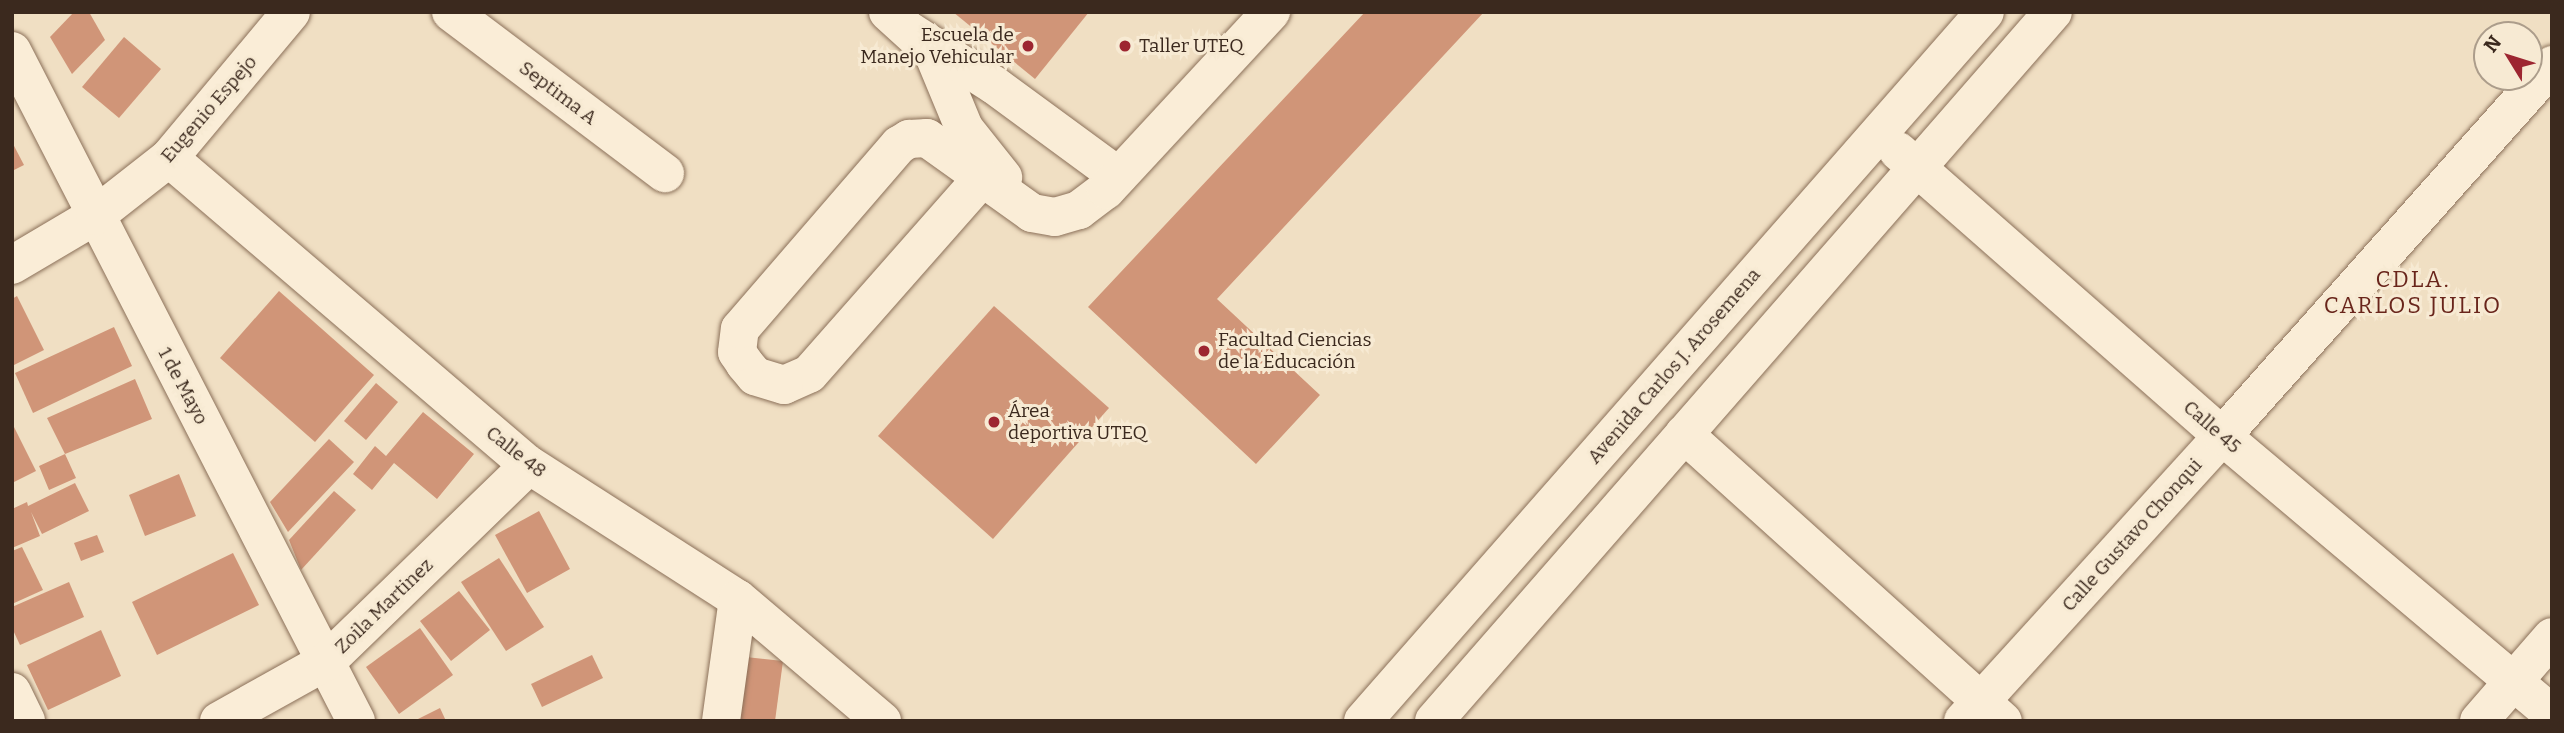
<!DOCTYPE html>
<html>
<head>
<meta charset="utf-8">
<style>
	body { margin:0 }
	#map { position:relative; width:2564px; height:733px; overflow:hidden; background:#f0dfc3; font-family:Bitter,serif }
	div>[style] { position:absolute }
	[style*='--x'] { left:calc(var(--x)*1px); top:calc(var(--y)*1px); width:calc(var(--w)*1px); rotate:calc(var(--a)*1deg) }
	.building>* { inset:0; background:#d09578 }
	.roads { filter:drop-shadow(0 0 2px #8b7059) drop-shadow(0 0 2px #8b7059) }
	.minor>* { height:38px; margin:-19px; padding:0 19px; transform-origin:19px; border-radius:19px; background:#faedd7 }
	.dots>* { width:19px; height:19px; translate:-50% -50%; box-sizing:border-box; border:4px solid #f7ead3; border-radius:50% }
	span { translate:-50% -50%; white-space:nowrap; text-align:center; line-height:1.15; -webkit-text-stroke:6px #f7ead3; paint-order:stroke }
	.poi-label { font-size:19px; color:#3b291e }
	.right { translate:-100% -50%; text-align:right }
	.left { translate:0 -50%; text-align:left }
	.street-label { font-size:19px; color:#3b291e }
	.quarter-label { font-size:23px; color:#69251b; letter-spacing:2px }
	.frame { position:absolute; inset:0; border:14px solid #3b291e; pointer-events:none }
	.north { position:absolute; left:2473px; top:21px; width:70px; height:70px; box-sizing:border-box; background:#f7ead3; border:2px solid #ac9d8b; border-radius:50%; rotate:308deg; font-size:19px; font-weight:700; line-height:28px; text-align:center; color:#3b291e }
	.north::after { content:''; display:block; margin:auto; width:24px; height:32px; background:#9d2631; clip-path:polygon(50% 0,100% 100%,50% 72%,0 100%) }
</style>
</head>
<body>
<div id="map">
	<div class="building">
		<i style="clip-path:polygon(74px 12px,89px 12px,105px 40px,72px 74px,50px 37px)"></i>
		<i style="clip-path:polygon(953px 12px,1089px 12px,1035px 79px)"></i>
		<i style="clip-path:polygon(1365px 12px,1484px 12px,1217px 299px,1320px 395px,1256px 464px,1088px 307px)"></i>
		<i style="clip-path:polygon(124px 37px,161px 69px,119px 118px,82px 87px)"></i>
		<i style="clip-path:polygon(12px 142px,24px 165px,12px 171px)"></i>
		<i style="clip-path:polygon(279px 291px,374px 375px,315px 442px,220px 358px)"></i>
		<i style="clip-path:polygon(17px 296px,44px 350px,12px 366px,12px 299px)"></i>
		<i style="clip-path:polygon(994px 306px,1109px 408px,993px 539px,878px 436px)"></i>
		<i style="clip-path:polygon(114px 327px,132px 366px,33px 413px,15px 373px)"></i>
		<i style="clip-path:polygon(135px 379px,152px 419px,65px 454px,76px 478px,49px 490px,39px 466px,65px 454px,47px 418px)"></i>
		<i style="clip-path:polygon(376px 383px,398px 402px,366px 440px,344px 421px)"></i>
		<i style="clip-path:polygon(423px 412px,474px 454px,437px 499px,394px 463px,372px 490px,353px 474px,375px 446px,386px 456px)"></i>
		<i style="clip-path:polygon(12px 423px,36px 471px,12px 483px)"></i>
		<i style="clip-path:polygon(329px 439px,354px 462px,288px 532px,270px 502px)"></i>
		<i style="clip-path:polygon(179px 474px,196px 516px,145px 536px,129px 495px)"></i>
		<i style="clip-path:polygon(75px 483px,89px 511px,42px 534px,31px 512px,40px 536px,12px 548px,12px 509px,27px 502px,28px 506px)"></i>
		<i style="clip-path:polygon(334px 491px,356px 510px,301px 570px,289px 540px)"></i>
		<i style="clip-path:polygon(539px 511px,570px 569px,527px 593px,495px 535px)"></i>
		<i style="clip-path:polygon(97px 535px,104px 552px,81px 561px,74px 543px)"></i>
		<i style="clip-path:polygon(22px 547px,43px 590px,12px 604px,12px 551px)"></i>
		<i style="clip-path:polygon(233px 553px,259px 605px,157px 655px,132px 602px)"></i>
		<i style="clip-path:polygon(499px 558px,544px 627px,506px 651px,461px 582px)"></i>
		<i style="clip-path:polygon(69px 582px,84px 617px,20px 645px,12px 628px,12px 607px)"></i>
		<i style="clip-path:polygon(459px 591px,490px 630px,451px 661px,420px 621px)"></i>
		<i style="clip-path:polygon(420px 628px,453px 675px,399px 714px,366px 667px)"></i>
		<i style="clip-path:polygon(101px 630px,121px 676px,48px 710px,27px 665px)"></i>
		<i style="clip-path:polygon(592px 655px,603px 678px,542px 707px,531px 684px)"></i>
		<i style="clip-path:polygon(746px 657px,783px 661px,775px 721px,738px 721px)"></i>
		<i style="clip-path:polygon(440px 708px,446px 721px,414px 721px)"></i>
	</div>
	<div class="roads">
		<div class="minor">
			<i style="--x:451;--y:12;--w:268;--a:37"></i>
			<i style="--x:888;--y:12;--w:61;--a:42.3"></i>
			<i style="--x:933;--y:53;--w:81;--a:67.5"></i>
			<i style="--x:964;--y:128;--w:63;--a:51.5"></i>
			<i style="--x:911;--y:32;--w:98;--a:32.6"></i>
			<i style="--x:994;--y:85;--w:154;--a:36.3"></i>
			<i style="--x:12;--y:51;--w:753;--a:62.82"></i>
			<i style="--x:1898;--y:151;--w:432;--a:41.3"></i>
			<i style="--x:2222;--y:436;--w:431;--a:40.1"></i>
			<i style="--x:169;--y:158;--w:473;--a:40.5"></i>
			<i style="--x:529;--y:465;--w:248;--a:32.7"></i>
			<i style="--x:738;--y:599;--w:189;--a:40.3"></i>
			<i style="--x:982;--y:178;--w:261;--a:131.4"></i>
			<i style="--x:809;--y:374;--w:27;--a:156"></i>
			<i style="--x:784;--y:385;--w:30;--a:-163"></i>
			<i style="--x:755;--y:376;--w:16;--a:-130"></i>
			<i style="--x:745;--y:364;--w:14;--a:-124"></i>
			<i style="--x:737;--y:352;--w:23;--a:-83"></i>
			<i style="--x:740;--y:329;--w:243;--a:-49.2"></i>
			<i style="--x:899;--y:145;--w:12;--a:-31"></i>
			<i style="--x:909;--y:139;--w:18;--a:-3"></i>
			<i style="--x:927;--y:138;--w:129;--a:35.5"></i>
			<i style="--x:1032;--y:213;--w:23;--a:10"></i>
			<i style="--x:1055;--y:217;--w:25;--a:-16"></i>
			<i style="--x:1079;--y:210;--w:34;--a:-37"></i>
			<i style="--x:1106;--y:190;--w:243;--a:-47.2"></i>
			<i style="--x:12;--y:265;--w:96;--a:-30.6"></i>
			<i style="--x:95;--y:216;--w:94;--a:-38.1"></i>
			<i style="--x:169;--y:158;--w:190;--a:-50.1"></i>
			<i style="--x:1684;--y:434;--w:429;--a:42"></i>
			<i style="--x:12;--y:692;--w:32;--a:64"></i>
			<i style="--x:219;--y:721;--w:124;--a:-29.1"></i>
			<i style="--x:327;--y:661;--w:281;--a:-44.1"></i>
			<i style="--x:721;--y:721;--w:123;--a:-82.1"></i>
			<i style="--x:1363;--y:721;--w:943;--a:-48.74"></i>
			<i style="--x:1434;--y:721;--w:941;--a:-48.88"></i>
			<i style="--x:1963;--y:721;--w:385;--a:-47.7"></i>
			<i style="--x:2222;--y:436;--w:497;--a:-48.3"></i>
			<i style="--x:2479;--y:721;--w:111;--a:-49"></i>
		</div>
	</div>
	<div class="dots">
		<i style="left:1028px;top:46px;background:#9d2631"></i>
		<i style="left:1125px;top:46px;background:#9d2631"></i>
		<i style="left:1204px;top:351px;background:#9d2631"></i>
		<i style="left:994px;top:422px;background:#9d2631"></i>
	</div>
	<div class="poi-label">
		<span class="right" style="left:1014px;top:46px">Escuela de<br>Manejo Vehicular</span>
		<span class="left" style="left:1139px;top:46px">Taller UTEQ</span>
		<span class="left" style="left:1218px;top:351px">Facultad Ciencias<br>de la Educación</span>
		<span class="left" style="left:1008px;top:422px">Área<br>deportiva UTEQ</span>
	</div>
	<div class="street-label">
		<span style="left:558px;top:93px;rotate:37deg">Septima A</span>
		<span style="left:209px;top:109px;rotate:-49deg">Eugenio Espejo</span>
		<span style="left:1674px;top:366px;rotate:-49deg">Avenida Carlos J. Arosemena</span>
		<span style="left:183px;top:386px;rotate:62deg">1 de Mayo</span>
		<span style="left:2212px;top:427px;rotate:41deg">Calle 45</span>
		<span style="left:516px;top:452px;rotate:38deg">Calle 48</span>
		<span style="left:2132px;top:535px;rotate:-48deg">Calle Gustavo Chonqui</span>
		<span style="left:384px;top:606px;rotate:-44deg">Zoila Martinez</span>
	</div>
	<div class="quarter-label">
		<span style="left:2413px;top:292px">CDLA.<br>CARLOS JULIO</span>
	</div>
	<div class="frame"></div>
	<div class="north">N</div>
</div>
</body>
</html>
